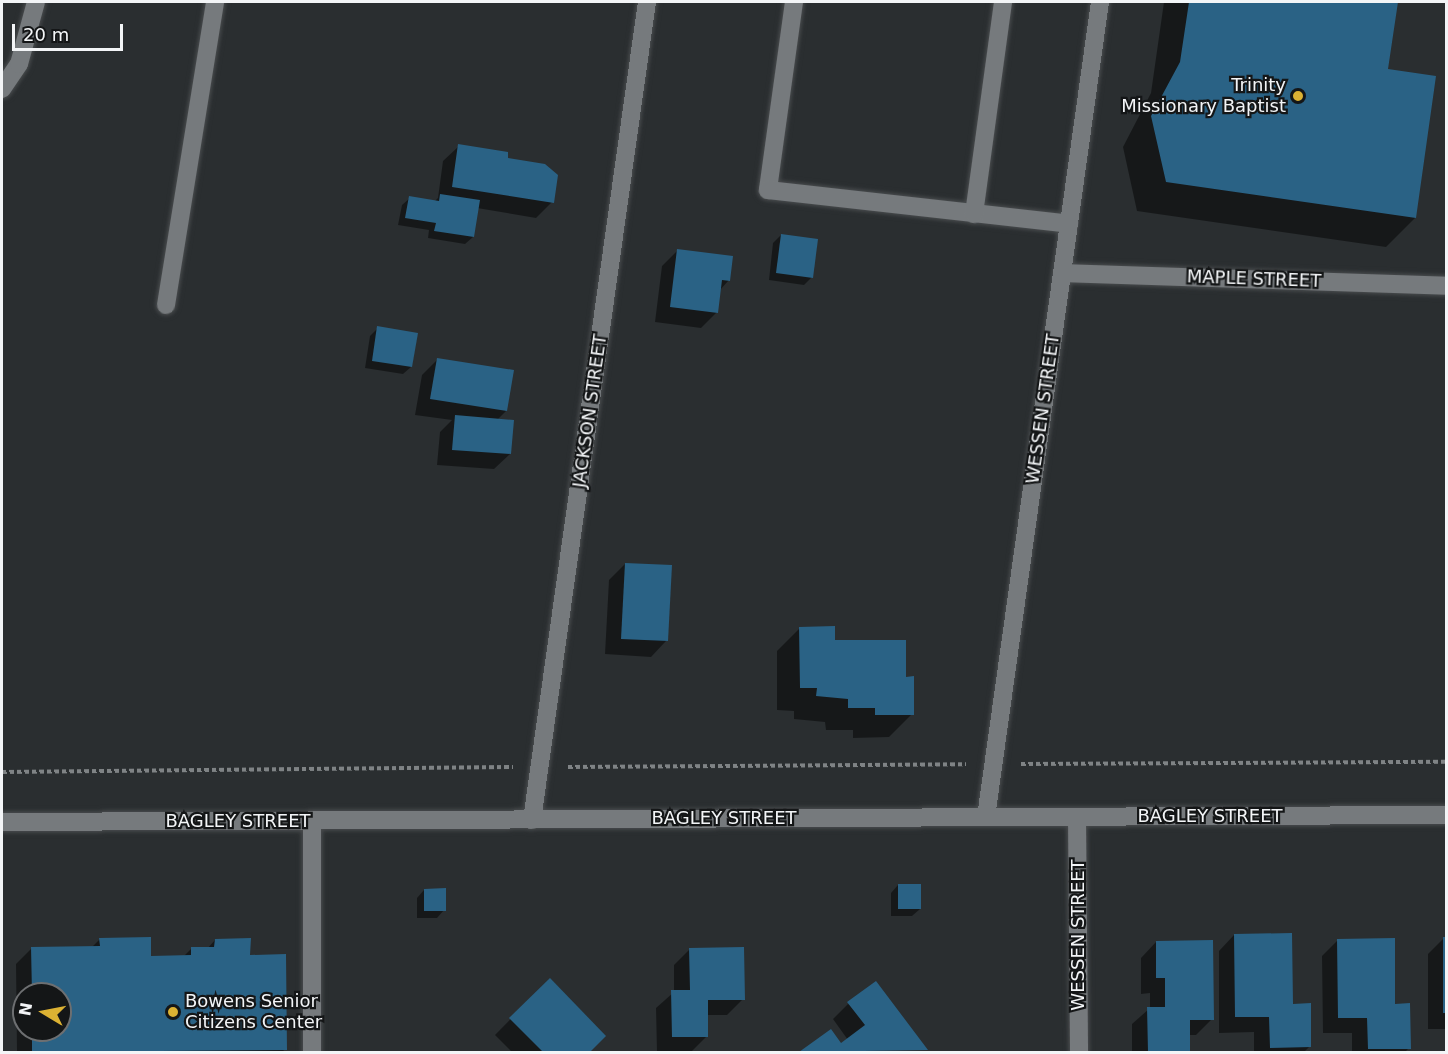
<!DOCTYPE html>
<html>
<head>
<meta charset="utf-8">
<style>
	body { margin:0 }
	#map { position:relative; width:1448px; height:1054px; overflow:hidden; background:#2a2e30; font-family:"DejaVu Sans",sans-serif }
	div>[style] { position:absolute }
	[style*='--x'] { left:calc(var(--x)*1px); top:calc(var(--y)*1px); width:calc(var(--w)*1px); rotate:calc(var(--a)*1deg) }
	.shadow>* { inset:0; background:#0007 }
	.building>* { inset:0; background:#2a6285 }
	.path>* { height:4px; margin-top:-2px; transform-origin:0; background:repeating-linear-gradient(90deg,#7f8385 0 4.5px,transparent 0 7.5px) }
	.roads { filter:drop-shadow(0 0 2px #494c4e) drop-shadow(0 0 2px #494c4e) }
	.minor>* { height:18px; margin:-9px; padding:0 9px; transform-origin:9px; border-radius:9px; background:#767a7d }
	.dots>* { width:16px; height:16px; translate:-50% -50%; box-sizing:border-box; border:3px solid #141617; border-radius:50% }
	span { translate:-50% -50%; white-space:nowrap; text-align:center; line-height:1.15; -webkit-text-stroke:4.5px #141617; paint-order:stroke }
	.poi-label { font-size:18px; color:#f3f5f7 }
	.right { translate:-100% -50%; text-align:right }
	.left { translate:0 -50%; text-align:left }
	.street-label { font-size:18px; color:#f3f5f7 }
	.frame { position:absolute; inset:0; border:3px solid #f3f5f7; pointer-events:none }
	.north { position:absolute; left:12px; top:982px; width:60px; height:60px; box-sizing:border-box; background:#141617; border:2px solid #6d6f71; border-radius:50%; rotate:280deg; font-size:16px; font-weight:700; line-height:24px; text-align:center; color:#f3f5f7 }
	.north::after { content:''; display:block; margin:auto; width:21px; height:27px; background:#dcb233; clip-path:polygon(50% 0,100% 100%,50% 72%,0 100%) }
	.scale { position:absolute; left:12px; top:24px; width:111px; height:27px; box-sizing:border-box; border:3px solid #f3f5f7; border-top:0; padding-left:8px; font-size:18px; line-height:21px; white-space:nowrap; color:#f3f5f7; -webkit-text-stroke:4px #141617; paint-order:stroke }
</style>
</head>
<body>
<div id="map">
	<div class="shadow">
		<i style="clip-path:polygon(1164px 2px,1396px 2px,1386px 70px,1415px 218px,1386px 247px,1137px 211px,1123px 147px,1151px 93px)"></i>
		<i style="clip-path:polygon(459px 146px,506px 159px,552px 202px,536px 218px,477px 208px,473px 237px,465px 244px,428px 238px,429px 230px,398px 225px,402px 205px,410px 198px,434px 202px,438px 198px,443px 161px)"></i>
		<i style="clip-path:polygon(781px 235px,812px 277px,804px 285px,769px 280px,773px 243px)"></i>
		<i style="clip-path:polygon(678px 250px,729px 280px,720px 290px,717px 312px,701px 328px,655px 322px,662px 266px)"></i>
		<i style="clip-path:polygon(378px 328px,411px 367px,403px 374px,365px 368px,370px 336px)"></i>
		<i style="clip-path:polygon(438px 359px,506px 411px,497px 420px,510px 454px,494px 469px,437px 465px,440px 432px,452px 420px,415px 415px,422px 375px)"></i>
		<i style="clip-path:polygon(625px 564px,666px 641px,651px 657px,605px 654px,609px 580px)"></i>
		<i style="clip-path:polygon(800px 628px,904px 678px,912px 714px,889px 737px,853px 738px,853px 730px,826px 730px,825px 722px,794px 719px,794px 711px,777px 710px,777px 651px)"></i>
		<i style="clip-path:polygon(898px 885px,920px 909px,912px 916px,891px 916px,891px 893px)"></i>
		<i style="clip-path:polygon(424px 890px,444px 910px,437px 918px,417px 918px,417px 898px)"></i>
		<i style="clip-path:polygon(1234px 935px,1292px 1005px,1310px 1046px,1304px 1052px,1254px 1052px,1254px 1032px,1219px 1033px,1219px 951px)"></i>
		<i style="clip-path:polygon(1444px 938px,1446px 1029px,1428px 1029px,1428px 954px)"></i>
		<i style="clip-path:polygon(evenodd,100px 939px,149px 957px,183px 957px,191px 949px,207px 949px,215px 940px,249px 956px,285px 1049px,282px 1052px,17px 1052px,16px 964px,32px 948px,91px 948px,100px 939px,24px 994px,60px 994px,60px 1030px,24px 1030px,24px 994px)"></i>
		<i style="clip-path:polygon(1338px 940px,1394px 1005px,1409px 1048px,1405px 1052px,1352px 1052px,1352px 1033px,1323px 1033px,1322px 956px)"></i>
		<i style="clip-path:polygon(1156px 942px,1212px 1019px,1196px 1035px,1188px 1035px,1187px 1052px,1132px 1052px,1132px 1024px,1150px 1008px,1150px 993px,1141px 994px,1141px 958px)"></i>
		<i style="clip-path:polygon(690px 949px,743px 999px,727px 1015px,706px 1015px,707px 1036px,691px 1052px,657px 1052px,656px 1008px,674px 992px,674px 965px)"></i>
		<i style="clip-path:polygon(549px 980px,604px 1036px,588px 1052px,512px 1052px,495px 1035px)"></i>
		<i style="clip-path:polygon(848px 1004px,926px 1049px,802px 1052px,830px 1031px,841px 1045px,848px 1040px,833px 1019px)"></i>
	</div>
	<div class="building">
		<i style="clip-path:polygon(1189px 2px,1398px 2px,1388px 69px,1436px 76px,1416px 218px,1166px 182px,1151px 116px,1180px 62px)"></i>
		<i style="clip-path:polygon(458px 144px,508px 152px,508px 158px,545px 164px,558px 175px,554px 203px,452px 187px)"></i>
		<i style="clip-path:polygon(440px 194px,480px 200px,474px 237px,434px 231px,436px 223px,405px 218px,409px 196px,439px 201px)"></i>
		<i style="clip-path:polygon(781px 234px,818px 239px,813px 278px,776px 273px)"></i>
		<i style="clip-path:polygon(677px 249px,733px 256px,730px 281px,722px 280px,718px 313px,670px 307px)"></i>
		<i style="clip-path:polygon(377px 326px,418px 333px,412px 367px,372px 361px)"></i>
		<i style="clip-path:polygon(437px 358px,514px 370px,507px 411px,430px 399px)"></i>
		<i style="clip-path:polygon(455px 415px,514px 420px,511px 454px,452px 450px)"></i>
		<i style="clip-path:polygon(625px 563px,672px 565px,668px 641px,621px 639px)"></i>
		<i style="clip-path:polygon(835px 626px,835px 640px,906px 640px,906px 677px,914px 676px,914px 715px,875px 715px,875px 708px,848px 708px,848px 699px,816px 696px,817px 688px,800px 688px,799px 627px)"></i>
		<i style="clip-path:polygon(898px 884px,921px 884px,921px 909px,898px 909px)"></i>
		<i style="clip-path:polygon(446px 888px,446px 911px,424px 911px,424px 889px)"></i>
		<i style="clip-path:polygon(1292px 933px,1293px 1004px,1311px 1003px,1311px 1047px,1270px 1048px,1269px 1017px,1235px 1017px,1234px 934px)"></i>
		<i style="clip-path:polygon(151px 937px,151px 956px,191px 955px,191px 947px,214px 947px,215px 939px,251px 938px,250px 955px,286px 954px,287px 1050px,32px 1052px,32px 1030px,60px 1030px,60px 994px,32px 994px,31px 947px,100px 946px,99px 938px)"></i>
		<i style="clip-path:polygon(1443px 937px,1446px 937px,1446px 1013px,1443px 1013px)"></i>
		<i style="clip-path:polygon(1395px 938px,1395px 1004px,1410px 1003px,1411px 1049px,1368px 1049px,1367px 1018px,1338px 1018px,1337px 939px)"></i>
		<i style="clip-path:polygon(1213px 940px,1214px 1020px,1190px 1020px,1190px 1052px,1148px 1052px,1147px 1007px,1165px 1007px,1165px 978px,1156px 978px,1156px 941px)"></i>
		<i style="clip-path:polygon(744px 947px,745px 1000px,708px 1000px,708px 1037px,672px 1037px,671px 990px,690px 990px,689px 948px)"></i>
		<i style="clip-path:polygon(550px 978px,606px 1036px,590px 1052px,543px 1052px,509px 1018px)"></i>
		<i style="clip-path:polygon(876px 981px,928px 1050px,799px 1052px,831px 1029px,841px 1043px,865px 1025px,847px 1002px)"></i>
	</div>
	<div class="path">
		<i style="--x:1021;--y:764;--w:425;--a:-0.3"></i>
		<i style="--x:568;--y:767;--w:398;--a:-0.4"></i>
		<i style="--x:2;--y:772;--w:511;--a:-0.56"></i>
	</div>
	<div class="roads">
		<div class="minor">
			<i style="--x:794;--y:2;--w:190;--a:97.9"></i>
			<i style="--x:768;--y:190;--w:303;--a:6.4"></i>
			<i style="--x:2;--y:89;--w:30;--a:-56"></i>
			<i style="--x:19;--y:64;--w:64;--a:-74.7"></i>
			<i style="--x:974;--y:214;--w:214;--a:-82.2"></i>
			<i style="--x:1062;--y:273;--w:384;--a:1.9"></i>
			<i style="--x:166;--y:305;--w:307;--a:-80.8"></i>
			<i style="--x:986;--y:817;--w:823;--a:-82.04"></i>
			<i style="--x:1077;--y:817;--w:235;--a:89.5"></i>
			<i style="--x:532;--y:820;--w:826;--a:-82"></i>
			<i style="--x:2;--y:822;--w:1444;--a:-0.28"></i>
			<i style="--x:312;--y:1052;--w:232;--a:-90"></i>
		</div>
	</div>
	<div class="dots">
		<i style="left:1298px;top:96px;background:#dcb233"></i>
		<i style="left:173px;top:1012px;background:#dcb233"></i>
	</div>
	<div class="poi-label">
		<span class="right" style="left:1286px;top:96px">Trinity<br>Missionary Baptist</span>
		<span class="left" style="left:185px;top:1012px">Bowens Senior<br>Citizens Center</span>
	</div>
	<div class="street-label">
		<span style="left:1254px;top:279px;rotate:2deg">MAPLE STREET</span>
		<span style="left:1043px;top:409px;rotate:-82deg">WESSEN STREET</span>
		<span style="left:590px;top:411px;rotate:-82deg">JACKSON STREET</span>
		<span style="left:1210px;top:816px">BAGLEY STREET</span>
		<span style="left:724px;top:818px">BAGLEY STREET</span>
		<span style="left:238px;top:821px">BAGLEY STREET</span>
		<span style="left:1078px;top:935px;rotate:-90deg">WESSEN STREET</span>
	</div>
	<div class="frame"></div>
	<div class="north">N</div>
	<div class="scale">20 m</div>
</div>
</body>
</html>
